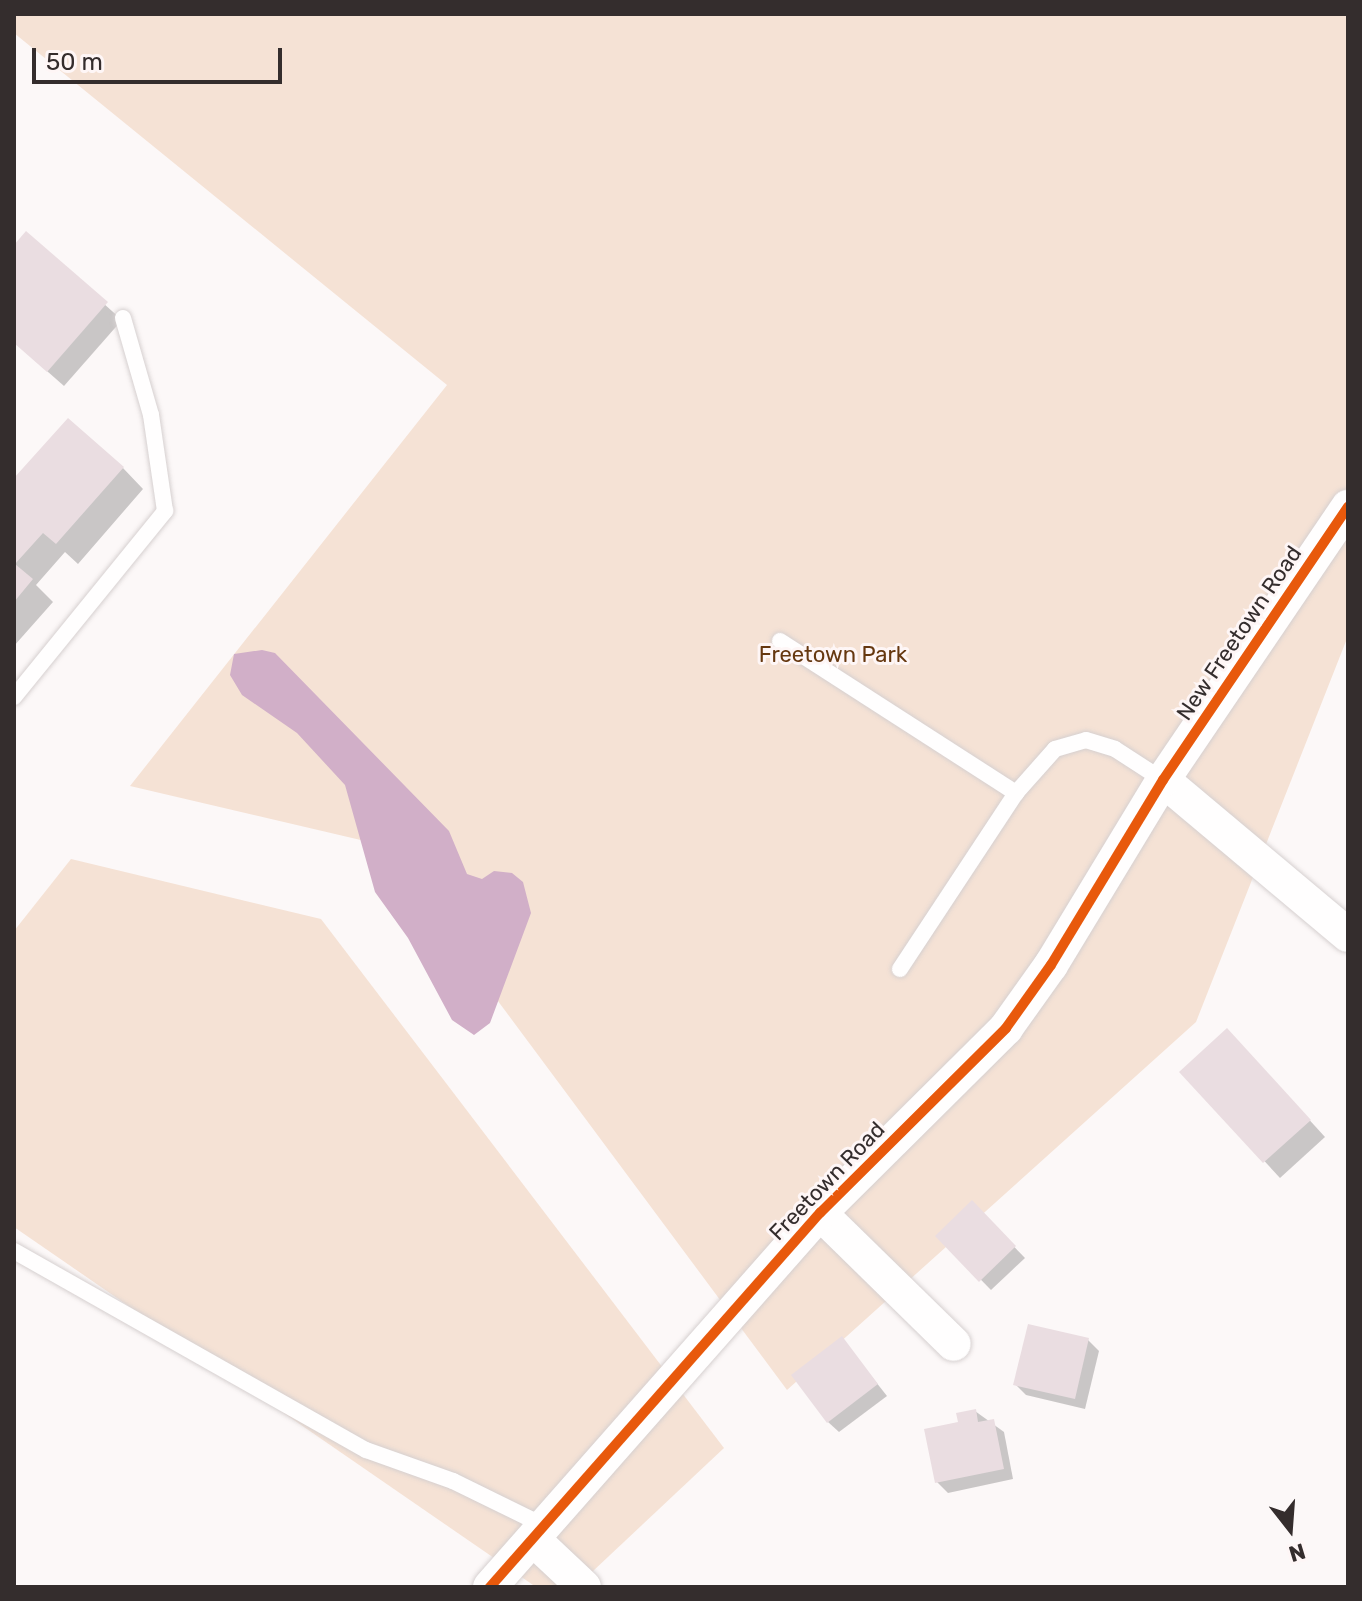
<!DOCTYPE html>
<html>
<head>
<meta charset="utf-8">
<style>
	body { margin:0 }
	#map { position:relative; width:1362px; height:1601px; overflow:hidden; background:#fcf8f8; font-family:Rubik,sans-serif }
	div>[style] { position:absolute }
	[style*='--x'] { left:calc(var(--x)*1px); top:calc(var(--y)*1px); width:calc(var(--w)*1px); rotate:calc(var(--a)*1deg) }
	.green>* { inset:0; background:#f5e2d5 }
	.water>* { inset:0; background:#d1afc8 }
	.shadow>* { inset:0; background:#0003 }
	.building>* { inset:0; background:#eadde1 }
	.roads { filter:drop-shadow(0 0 2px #d6d0d0) drop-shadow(0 0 2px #d6d0d0) }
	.lane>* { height:16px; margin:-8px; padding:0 8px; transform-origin:8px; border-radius:8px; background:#fffefe }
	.street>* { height:34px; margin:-17px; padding:0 17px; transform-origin:17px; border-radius:17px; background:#fffefe }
	.cycleway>* { height:10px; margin:-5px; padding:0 5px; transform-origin:5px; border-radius:5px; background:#e8590c }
	span { translate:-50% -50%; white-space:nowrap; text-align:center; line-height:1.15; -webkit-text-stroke:6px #fef6f6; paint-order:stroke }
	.street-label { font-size:22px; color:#342d2d }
	.park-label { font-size:22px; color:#663810 }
	.frame { position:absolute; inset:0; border:16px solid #342d2d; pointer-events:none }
	.north { position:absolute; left:1250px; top:1489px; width:80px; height:80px; -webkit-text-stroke:6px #fef6f6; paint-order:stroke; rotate:163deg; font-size:22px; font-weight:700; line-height:32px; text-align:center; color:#342d2d }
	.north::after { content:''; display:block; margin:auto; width:28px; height:36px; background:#342d2d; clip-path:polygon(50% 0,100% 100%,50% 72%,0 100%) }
	.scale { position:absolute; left:32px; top:48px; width:250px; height:36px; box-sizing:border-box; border:4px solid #342d2d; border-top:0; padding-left:10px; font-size:24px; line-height:28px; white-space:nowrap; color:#342d2d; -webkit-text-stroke:6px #fef6f6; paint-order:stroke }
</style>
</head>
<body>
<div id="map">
	<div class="green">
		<i style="clip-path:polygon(14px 14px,1348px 14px,1348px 636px,1196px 1022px,787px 1390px,382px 845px,130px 786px,447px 385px,14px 33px)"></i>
		<i style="clip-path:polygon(71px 859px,321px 919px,724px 1448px,576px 1587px,536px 1587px,14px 1227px,14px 931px)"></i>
	</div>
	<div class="water">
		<i style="clip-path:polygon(262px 650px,275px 653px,449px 831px,467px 874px,482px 879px,494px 871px,512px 873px,523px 882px,531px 913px,490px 1023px,474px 1035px,452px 1020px,408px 938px,375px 892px,345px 785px,297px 733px,242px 695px,230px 675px,234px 654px)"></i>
	</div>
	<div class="shadow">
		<i style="clip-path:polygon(26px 234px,122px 320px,64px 386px,14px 342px,14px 248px)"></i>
		<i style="clip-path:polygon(123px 468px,143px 489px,78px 564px,65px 552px,36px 585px,53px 602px,14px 646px,14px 482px)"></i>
		<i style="clip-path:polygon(1243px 1047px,1325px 1137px,1280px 1178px,1182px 1072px)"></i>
		<i style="clip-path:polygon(972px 1203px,1025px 1258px,991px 1290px,938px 1236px)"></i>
		<i style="clip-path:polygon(842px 1339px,887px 1396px,839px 1432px,828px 1422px)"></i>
		<i style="clip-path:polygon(1088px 1340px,1099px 1351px,1085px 1409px,1026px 1395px,1016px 1385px)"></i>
		<i style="clip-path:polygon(975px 1411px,1004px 1432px,1013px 1479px,948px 1493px,937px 1482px,960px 1424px)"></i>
	</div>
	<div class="building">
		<i style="clip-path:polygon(26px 231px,108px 302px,47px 372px,14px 343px,14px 245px)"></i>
		<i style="clip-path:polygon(68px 418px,124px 467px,56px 544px,43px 533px,15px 564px,33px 579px,14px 602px,14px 478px)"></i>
		<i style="clip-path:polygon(1227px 1028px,1311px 1120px,1263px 1163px,1179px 1072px)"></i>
		<i style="clip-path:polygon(972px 1200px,1016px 1246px,979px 1282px,935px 1236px)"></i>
		<i style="clip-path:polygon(1028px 1324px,1089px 1338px,1075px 1399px,1013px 1385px)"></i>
		<i style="clip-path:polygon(842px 1336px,878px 1384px,827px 1423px,791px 1375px)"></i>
		<i style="clip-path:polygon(976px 1409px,978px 1422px,994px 1419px,1004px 1469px,935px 1483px,924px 1429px,958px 1422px,956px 1413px)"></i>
	</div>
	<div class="roads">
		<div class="lane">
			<i style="--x:780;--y:641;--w:281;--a:32.8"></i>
			<i style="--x:14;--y:697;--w:240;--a:-50.9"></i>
			<i style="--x:165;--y:511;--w:97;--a:-98.3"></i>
			<i style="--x:151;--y:415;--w:101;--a:-106.1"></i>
			<i style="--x:900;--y:969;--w:211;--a:-56.6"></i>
			<i style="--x:1016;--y:793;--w:59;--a:-48.4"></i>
			<i style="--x:1055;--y:749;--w:32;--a:-16"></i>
			<i style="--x:1086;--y:740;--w:30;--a:17"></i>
			<i style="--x:1115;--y:749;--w:57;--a:32.9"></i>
			<i style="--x:14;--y:1251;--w:404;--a:29.5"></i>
			<i style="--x:366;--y:1450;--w:92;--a:19.6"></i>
			<i style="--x:453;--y:1481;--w:102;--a:26.1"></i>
		</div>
		<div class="street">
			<i style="--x:1163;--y:780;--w:241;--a:40"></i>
			<i style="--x:820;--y:1213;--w:187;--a:44.4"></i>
			<i style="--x:535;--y:1541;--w:67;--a:43.2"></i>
			<i style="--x:490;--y:1587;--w:499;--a:-48.6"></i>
			<i style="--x:820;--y:1213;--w:262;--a:-44.8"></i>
			<i style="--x:1006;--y:1028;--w:77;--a:-54.5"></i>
			<i style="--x:1051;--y:965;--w:216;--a:-58.8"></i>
			<i style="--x:1163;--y:780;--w:330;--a:-55.9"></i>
		</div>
	</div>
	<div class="cycleway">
		<i style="--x:490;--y:1587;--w:499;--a:-48.6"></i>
		<i style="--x:820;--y:1213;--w:262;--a:-44.8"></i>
		<i style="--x:1006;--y:1028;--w:77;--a:-54.5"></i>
		<i style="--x:1051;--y:965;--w:216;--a:-58.8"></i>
		<i style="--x:1163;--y:780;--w:330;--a:-55.9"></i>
	</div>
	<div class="street-label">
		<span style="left:1239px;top:633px;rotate:-56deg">New Freetown Road</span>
		<span style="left:827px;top:1181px;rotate:-46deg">Freetown Road</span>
	</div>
	<div class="park-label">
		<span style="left:833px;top:655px">Freetown Park</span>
	</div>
	<div class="frame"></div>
	<div class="north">N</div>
	<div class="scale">50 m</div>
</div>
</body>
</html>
